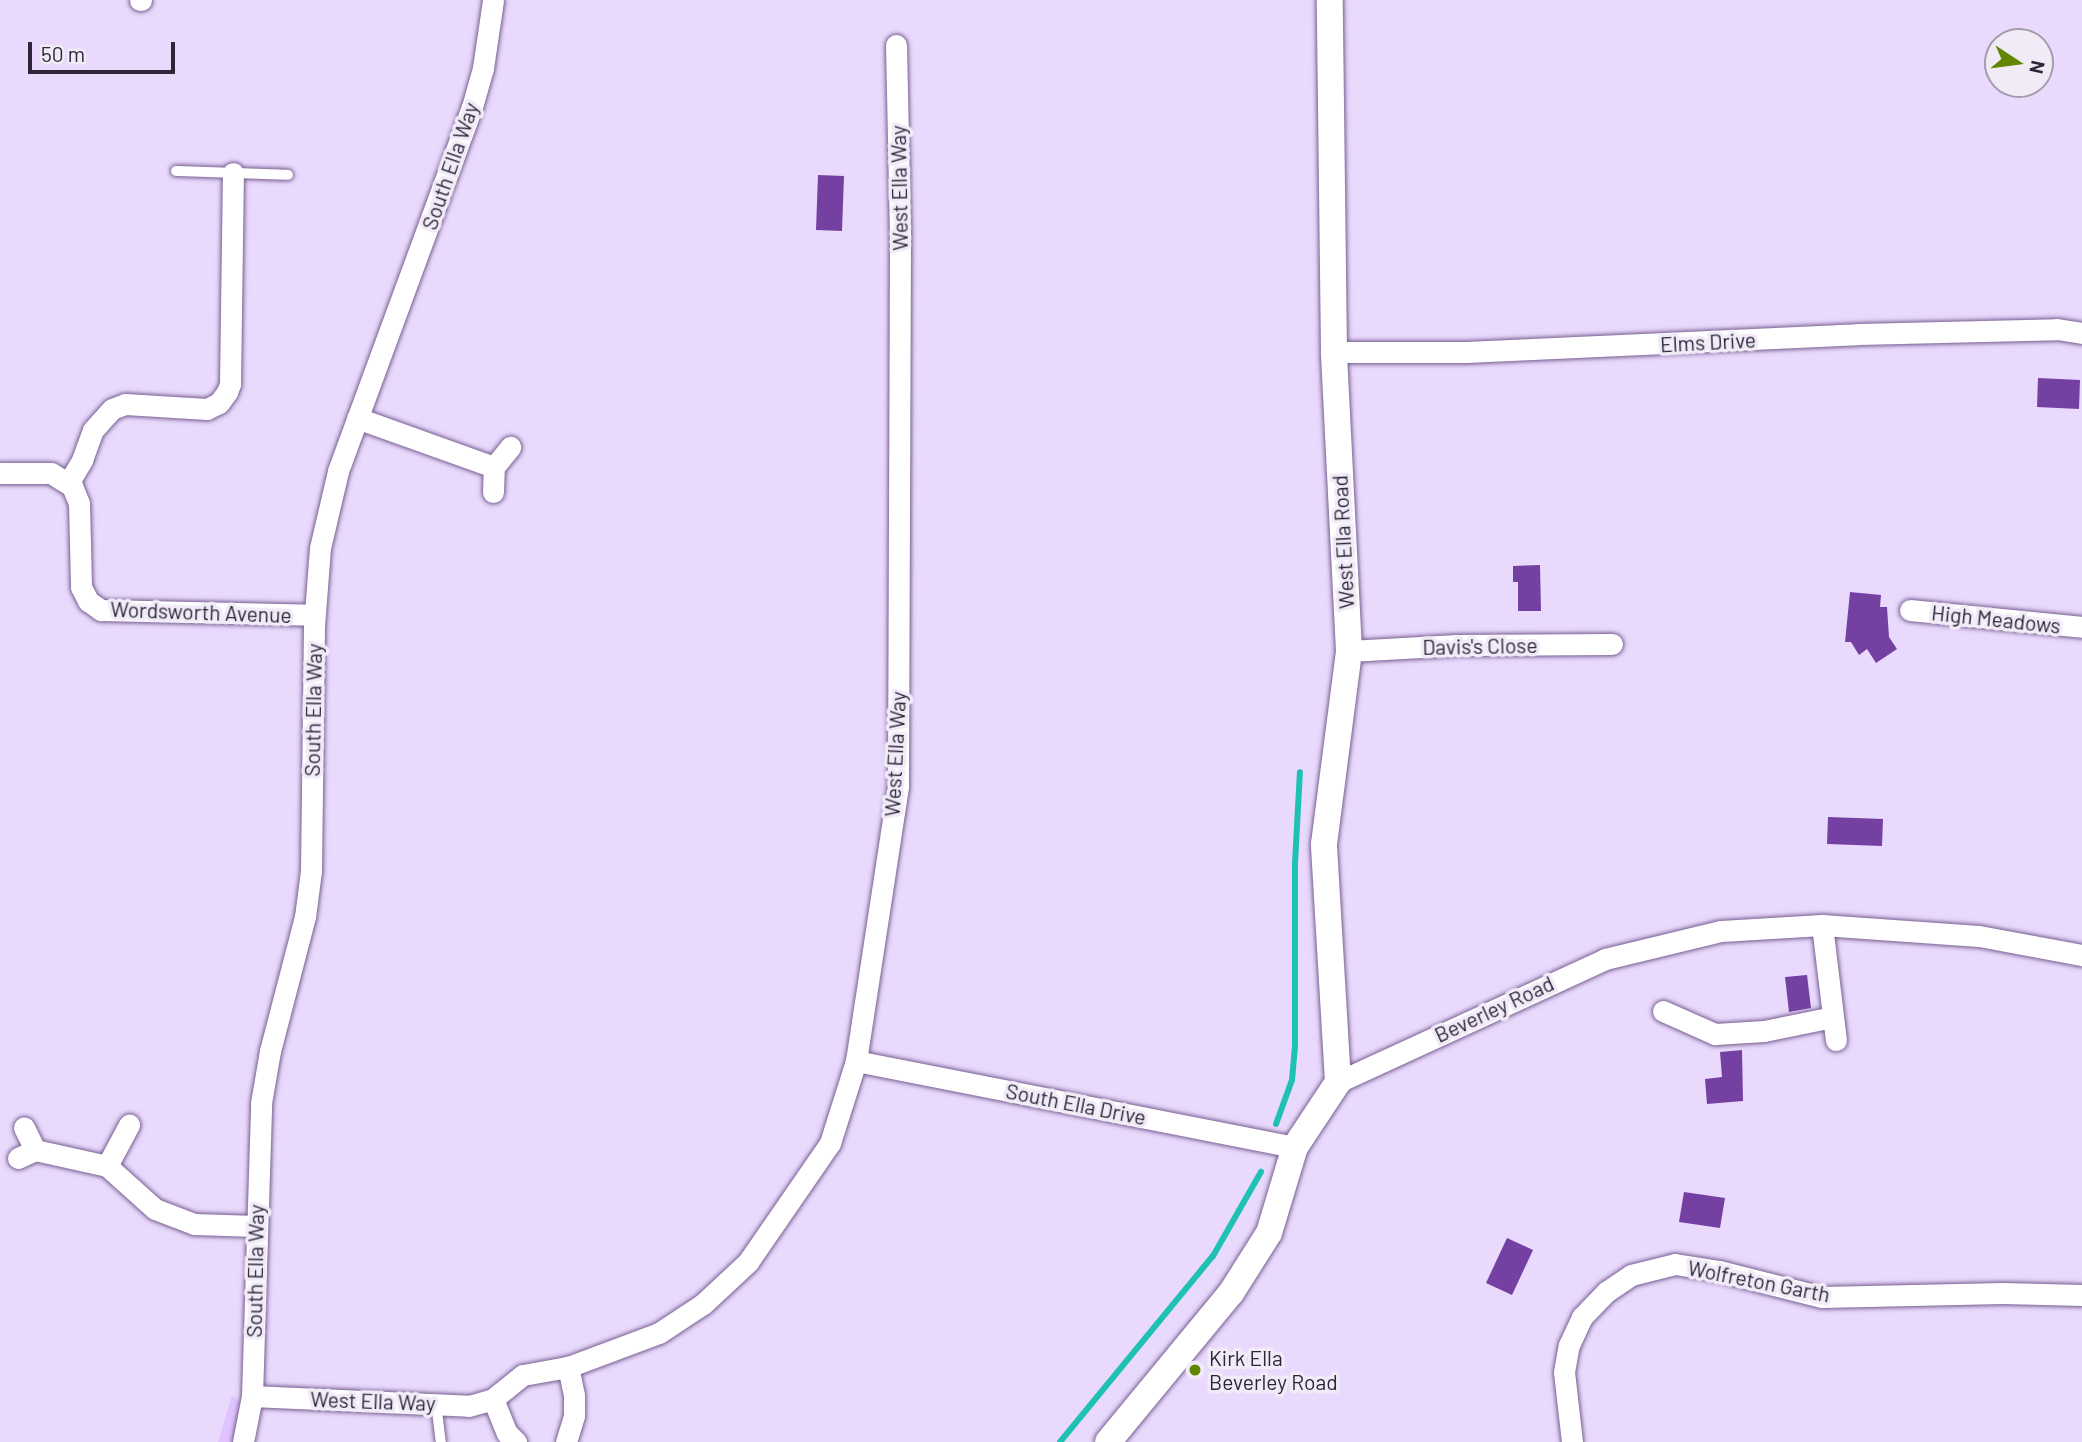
<!DOCTYPE html>
<html>
<head>
<meta charset="utf-8">
<style>
	body { margin:0 }
	#map { position:relative; width:2082px; height:1442px; overflow:hidden; background:#e9d9fc; font-family:Barlow,sans-serif }
	div>[style] { position:absolute }
	[style*='--x'] { left:calc(var(--x)*1px); top:calc(var(--y)*1px); width:calc(var(--w)*1px); rotate:calc(var(--a)*1deg) }
	.green>* { inset:0; background:#dfc4ff }
	.stream>* { height:6px; margin:-3px; padding:0 3px; transform-origin:3px; border-radius:3px; background:#1fc1b4 }
	.building>* { inset:0; background:#7440a2 }
	.roads { filter:drop-shadow(0 0 2px #785f93) drop-shadow(0 0 2px #785f93) }
	.service>* { height:10px; margin:-5px; padding:0 5px; transform-origin:5px; border-radius:5px; background:#fff }
	.minor>* { height:21px; margin:-10.5px; padding:0 10.5px; transform-origin:10.5px; border-radius:10.5px; background:#fff }
	.tertiary>* { height:26px; margin:-13px; padding:0 13px; transform-origin:13px; border-radius:13px; background:#fff }
	.dots>* { width:19px; height:19px; translate:-50% -50%; box-sizing:border-box; border:4px solid #f0ebf7; border-radius:50% }
	span { translate:-50% -50%; white-space:nowrap; text-align:center; line-height:1.15; -webkit-text-stroke:7px #f0ebf7; paint-order:stroke }
	.street-label { font-size:21px; color:#2f253b }
	.poi-label { font-size:21px; color:#2f253b }
	.left { translate:0 -50%; text-align:left }
	.north { position:absolute; left:1984px; top:28px; width:70px; height:70px; box-sizing:border-box; background:#f0ebf7; border:2px solid #a39cac; border-radius:50%; rotate:103deg; font-size:19px; font-weight:700; line-height:28px; text-align:center; color:#2f253b }
	.north::after { content:''; display:block; margin:auto; width:24px; height:32px; background:#628502; clip-path:polygon(50% 0,100% 100%,50% 72%,0 100%) }
	.scale { position:absolute; left:28px; top:42px; width:147px; height:32px; box-sizing:border-box; border:4px solid #2f253b; border-top:0; padding-left:9px; font-size:21px; line-height:24px; white-space:nowrap; color:#2f253b; -webkit-text-stroke:5px #f0ebf7; paint-order:stroke }
</style>
</head>
<body>
<div id="map">
	<div class="green">
		<i style="clip-path:polygon(232px 1395px,245px 1407px,237px 1442px,218px 1442px)"></i>
	</div>
	<div class="stream">
		<i style="--x:1276;--y:1124;--w:47;--a:-70"></i>
		<i style="--x:1292;--y:1080;--w:35;--a:-85"></i>
		<i style="--x:1295;--y:1045;--w:182;--a:-90"></i>
		<i style="--x:1295;--y:863;--w:91;--a:-86.9"></i>
		<i style="--x:1060;--y:1442;--w:241;--a:-50.6"></i>
		<i style="--x:1213;--y:1256;--w:97;--a:-60.3"></i>
	</div>
	<div class="building">
		<i style="clip-path:polygon(818px 175px,844px 176px,842px 231px,816px 230px)"></i>
		<i style="clip-path:polygon(2038px 378px,2080px 380px,2079px 409px,2037px 407px)"></i>
		<i style="clip-path:polygon(1540px 565px,1541px 611px,1518px 611px,1518px 582px,1513px 582px,1513px 566px)"></i>
		<i style="clip-path:polygon(1850px 592px,1881px 595px,1880px 607px,1887px 607px,1889px 637px,1897px 649px,1876px 663px,1867px 649px,1859px 655px,1851px 642px,1845px 642px)"></i>
		<i style="clip-path:polygon(1828px 817px,1883px 819px,1882px 846px,1827px 844px)"></i>
		<i style="clip-path:polygon(1807px 975px,1811px 1008px,1789px 1012px,1785px 977px)"></i>
		<i style="clip-path:polygon(1742px 1050px,1743px 1101px,1707px 1104px,1705px 1079px,1722px 1077px,1720px 1052px)"></i>
		<i style="clip-path:polygon(1684px 1192px,1725px 1198px,1720px 1228px,1679px 1222px)"></i>
		<i style="clip-path:polygon(1507px 1238px,1533px 1250px,1512px 1295px,1486px 1283px)"></i>
	</div>
	<div class="roads">
		<div class="service">
			<i style="--x:176;--y:171;--w:112;--a:2"></i>
			<i style="--x:436;--y:1403;--w:39;--a:83"></i>
		</div>
		<div class="minor">
			<i style="--x:140;--y:0;--w:1;--a:0"></i>
			<i style="--x:1334;--y:352;--w:132;--a:0"></i>
			<i style="--x:1466;--y:352;--w:392;--a:-2.6"></i>
			<i style="--x:1858;--y:334;--w:199;--a:-1.4"></i>
			<i style="--x:2057;--y:329;--w:25;--a:9"></i>
			<i style="--x:357;--y:418;--w:145;--a:19.7"></i>
			<i style="--x:0;--y:473;--w:51;--a:0"></i>
			<i style="--x:51;--y:473;--w:25;--a:32"></i>
			<i style="--x:72;--y:486;--w:18;--a:68"></i>
			<i style="--x:79;--y:503;--w:84;--a:88.6"></i>
			<i style="--x:81;--y:587;--w:16;--a:63"></i>
			<i style="--x:88;--y:601;--w:16;--a:35"></i>
			<i style="--x:101;--y:610;--w:213;--a:1.3"></i>
			<i style="--x:69;--y:482;--w:26;--a:-59"></i>
			<i style="--x:82;--y:460;--w:32;--a:-70"></i>
			<i style="--x:93;--y:430;--w:28;--a:-48"></i>
			<i style="--x:112;--y:409;--w:14;--a:-21"></i>
			<i style="--x:125;--y:404;--w:82;--a:3.5"></i>
			<i style="--x:207;--y:409;--w:13;--a:-27"></i>
			<i style="--x:219;--y:403;--w:14;--a:-54"></i>
			<i style="--x:227;--y:392;--w:9;--a:-69"></i>
			<i style="--x:230;--y:384;--w:211;--a:-89.2"></i>
			<i style="--x:493;--y:492;--w:25;--a:-88"></i>
			<i style="--x:494;--y:467;--w:26;--a:-51"></i>
			<i style="--x:1910;--y:610;--w:173;--a:5.6"></i>
			<i style="--x:1349;--y:651;--w:108;--a:-3.2"></i>
			<i style="--x:1457;--y:645;--w:155;--a:-0.4"></i>
			<i style="--x:1822;--y:925;--w:116;--a:83.1"></i>
			<i style="--x:1663;--y:1011;--w:57;--a:23.9"></i>
			<i style="--x:1715;--y:1034;--w:49;--a:-3.5"></i>
			<i style="--x:1764;--y:1031;--w:70;--a:-11.5"></i>
			<i style="--x:856;--y:1061;--w:447;--a:11.1"></i>
			<i style="--x:1338;--y:1082;--w:294;--a:-24.7"></i>
			<i style="--x:1605;--y:959;--w:119;--a:-13.6"></i>
			<i style="--x:1721;--y:931;--w:101;--a:-3.4"></i>
			<i style="--x:1822;--y:925;--w:157;--a:4"></i>
			<i style="--x:1979;--y:936;--w:105;--a:10.5"></i>
			<i style="--x:35;--y:1150;--w:74;--a:12.5"></i>
			<i style="--x:107;--y:1166;--w:64;--a:41.9"></i>
			<i style="--x:155;--y:1209;--w:42;--a:21"></i>
			<i style="--x:194;--y:1224;--w:62;--a:1.8"></i>
			<i style="--x:18;--y:1158;--w:19;--a:-25"></i>
			<i style="--x:35;--y:1150;--w:25;--a:-116"></i>
			<i style="--x:107;--y:1166;--w:47;--a:-61.8"></i>
			<i style="--x:252;--y:1396;--w:217;--a:2.6"></i>
			<i style="--x:469;--y:1406;--w:25;--a:-16"></i>
			<i style="--x:493;--y:1399;--w:38;--a:-39"></i>
			<i style="--x:523;--y:1375;--w:46;--a:-10.1"></i>
			<i style="--x:568;--y:1367;--w:97;--a:-20.5"></i>
			<i style="--x:659;--y:1333;--w:53;--a:-33.4"></i>
			<i style="--x:703;--y:1304;--w:62;--a:-43"></i>
			<i style="--x:748;--y:1262;--w:145;--a:-55.4"></i>
			<i style="--x:830;--y:1143;--w:86;--a:-72.4"></i>
			<i style="--x:856;--y:1061;--w:278;--a:-81.3"></i>
			<i style="--x:898;--y:786;--w:551;--a:-89.79"></i>
			<i style="--x:900;--y:235;--w:190;--a:-91.2"></i>
			<i style="--x:493;--y:1399;--w:37;--a:68"></i>
			<i style="--x:507;--y:1433;--w:13;--a:45"></i>
			<i style="--x:243;--y:1442;--w:47;--a:-78.9"></i>
			<i style="--x:252;--y:1396;--w:293;--a:-88.2"></i>
			<i style="--x:261;--y:1103;--w:53;--a:-80.2"></i>
			<i style="--x:270;--y:1051;--w:138;--a:-75.4"></i>
			<i style="--x:305;--y:917;--w:46;--a:-82.6"></i>
			<i style="--x:311;--y:871;--w:245;--a:-89.3"></i>
			<i style="--x:314;--y:626;--w:78;--a:-85.6"></i>
			<i style="--x:320;--y:548;--w:79;--a:-76.8"></i>
			<i style="--x:338;--y:471;--w:388;--a:-69.8"></i>
			<i style="--x:472;--y:107;--w:41;--a:-74.2"></i>
			<i style="--x:483;--y:68;--w:69;--a:-81.6"></i>
			<i style="--x:566;--y:1442;--w:28;--a:-73"></i>
			<i style="--x:574;--y:1415;--w:20;--a:-90"></i>
			<i style="--x:574;--y:1395;--w:29;--a:-102"></i>
			<i style="--x:1572;--y:1442;--w:70;--a:-96.5"></i>
			<i style="--x:1564;--y:1372;--w:27;--a:-80"></i>
			<i style="--x:1569;--y:1345;--w:31;--a:-65"></i>
			<i style="--x:1582;--y:1317;--w:35;--a:-46"></i>
			<i style="--x:1606;--y:1292;--w:30;--a:-34"></i>
			<i style="--x:1631;--y:1275;--w:45;--a:-14"></i>
			<i style="--x:1675;--y:1264;--w:45;--a:9"></i>
			<i style="--x:1719;--y:1271;--w:106;--a:14.2"></i>
			<i style="--x:1822;--y:1297;--w:181;--a:-1.3"></i>
			<i style="--x:2003;--y:1293;--w:79;--a:1.5"></i>
		</div>
		<div class="tertiary">
			<i style="--x:1108;--y:1442;--w:193;--a:-50.5"></i>
			<i style="--x:1231;--y:1293;--w:71;--a:-57.7"></i>
			<i style="--x:1269;--y:1233;--w:90;--a:-73.2"></i>
			<i style="--x:1295;--y:1147;--w:78;--a:-56.5"></i>
			<i style="--x:1338;--y:1082;--w:238;--a:-93.4"></i>
			<i style="--x:1324;--y:844;--w:195;--a:-82.6"></i>
			<i style="--x:1349;--y:651;--w:299;--a:-92.9"></i>
			<i style="--x:1334;--y:352;--w:352;--a:-90.7"></i>
		</div>
	</div>
	<div class="dots">
		<i style="left:1195px;top:1370px;background:#628502"></i>
	</div>
	<div class="street-label">
		<span style="left:450px;top:166px;rotate:-71deg">South Ella Way</span>
		<span style="left:899px;top:188px;rotate:-91deg">West Ella Way</span>
		<span style="left:1708px;top:342px;rotate:-3deg">Elms Drive</span>
		<span style="left:1343px;top:542px;rotate:-93deg">West Ella Road</span>
		<span style="left:201px;top:612px;rotate:2deg">Wordsworth Avenue</span>
		<span style="left:1996px;top:619px;rotate:6deg">High Meadows</span>
		<span style="left:1480px;top:646px;rotate:-1deg">Davis's Close</span>
		<span style="left:313px;top:710px;rotate:-89deg">South Ella Way</span>
		<span style="left:895px;top:754px;rotate:-87deg">West Ella Way</span>
		<span style="left:1494px;top:1009px;rotate:-25deg">Beverley Road</span>
		<span style="left:1076px;top:1104px;rotate:11deg">South Ella Drive</span>
		<span style="left:255px;top:1271px;rotate:-89deg">South Ella Way</span>
		<span style="left:1759px;top:1281px;rotate:11deg">Wolfreton Garth</span>
		<span style="left:373px;top:1401px;rotate:2deg">West Ella Way</span>
	</div>
	<div class="poi-label">
		<span class="left" style="left:1209px;top:1370px">Kirk Ella<br>Beverley Road</span>
	</div>
	<div class="north">N</div>
	<div class="scale">50 m</div>
</div>
</body>
</html>
